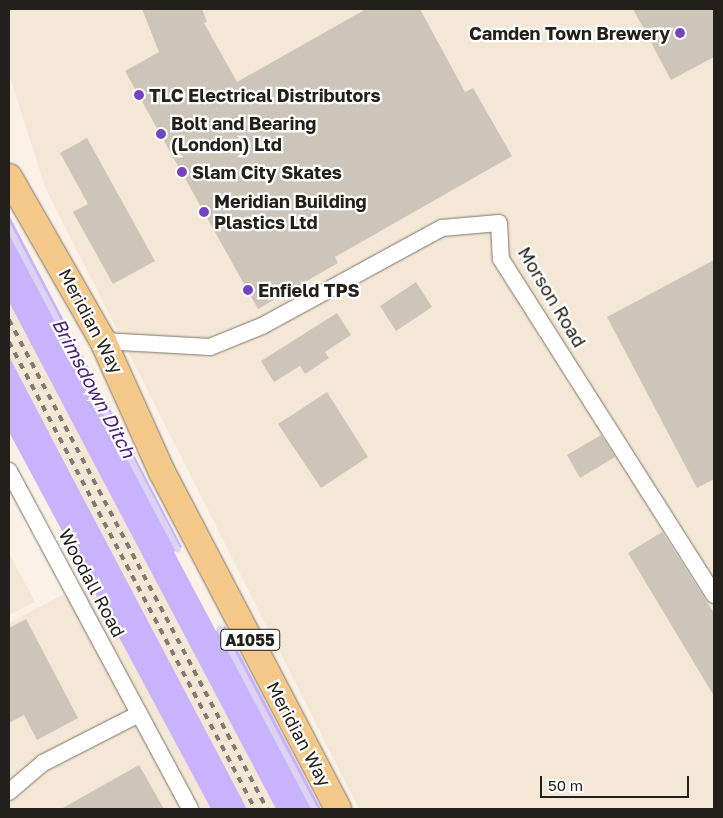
<!DOCTYPE html>
<html>
<head>
<meta charset="utf-8">
<style>
	body { margin:0 }
	#map { position:relative; width:723px; height:818px; overflow:hidden; background:#fbf1e6; font-family:"Golos Text",sans-serif }
	div>[style] { position:absolute }
	[style*='--x'] { left:calc(var(--x)*1px); top:calc(var(--y)*1px); width:calc(var(--w)*1px); rotate:calc(var(--a)*1deg) }
	.built>* { inset:0; background:#f5e7d5 }
	.green>* { inset:0; background:#cab3fe }
	.stream>* { height:5.5px; margin:-2.75px; padding:0 2.75px; transform-origin:2.75px; border-radius:2.75px; background:#dcd3f3 }
	.building>* { inset:0; background:#cec5ba }
	.roads { filter:drop-shadow(0 0 1px #7d756b) drop-shadow(0 0 1px #7d756b) }
	.street>* { height:16px; margin:-8px; padding:0 8px; transform-origin:8px; border-radius:8px; background:#fff }
	.primary>* { height:26px; margin:-13px; padding:0 13px; transform-origin:13px; border-radius:13px; background:#f3c889 }
	.rail>* { height:4px; margin-top:-2px; transform-origin:0; background:repeating-linear-gradient(90deg,#807a72 0 6px,transparent 0 12px) }
	.dots>* { width:14px; height:14px; translate:-50% -50%; box-sizing:border-box; border:2px solid #fff; border-radius:50% }
	span { translate:-50% -50%; white-space:nowrap; text-align:center; line-height:1.15; -webkit-text-stroke:4.5px #fff; paint-order:stroke }
	.shield-label span { padding:1px 4px; background:#fff; border:1px solid; border-radius:4px; -webkit-text-stroke-width:0 }
	.shield-label { font-size:16px; color:#23201b; font-weight:700 }
	.poi-label { font-size:18px; color:#23201b; font-weight:700 }
	.right { translate:-100% -50%; text-align:right }
	.left { translate:0 -50%; text-align:left }
	.street-label { font-size:18px; color:#23201b }
	.water-label { font-size:19px; color:#462279; font-style:italic }
	.frame { position:absolute; inset:0; border:10px solid #23201b; pointer-events:none }
	.scale { position:absolute; left:540px; top:776px; width:149px; height:22px; box-sizing:border-box; border:2px solid #23201b; border-top:0; padding-left:6px; font-size:15px; line-height:18px; white-space:nowrap; color:#23201b; -webkit-text-stroke:4px #fff; paint-order:stroke }
</style>
</head>
<body>
<div id="map">
	<div class="built">
		<i style="clip-path:polygon(9px 9px,714px 9px,714px 809px,359px 809px,45px 187px,9px 74px)"></i>
		<i style="clip-path:polygon(9px 302px,93px 460px,276px 809px,247px 809px,9px 356px)"></i>
		<i style="clip-path:polygon(9px 553px,35px 602px,9px 615px)"></i>
		<i style="clip-path:polygon(90px 580px,211px 809px,9px 809px,9px 623px)"></i>
	</div>
	<div class="green">
		<i style="clip-path:polygon(9px 215px,182px 547px,174px 552px,216px 631px,225px 626px,321px 809px,276px 809px,9px 302px)"></i>
		<i style="clip-path:polygon(9px 356px,69px 471px,247px 809px,211px 809px,9px 432px)"></i>
	</div>
	<div class="stream">
		<i style="--x:9;--y:227;--w:364;--a:62.3"></i>
		<i style="--x:220;--y:629;--w:204;--a:62.2"></i>
	</div>
	<div class="building">
		<i style="clip-path:polygon(142px 9px,202px 9px,207px 22px,204px 23px,237px 82px,366px 9px,420px 9px,465px 92px,473px 88px,512px 156px,335px 257px,338px 263px,258px 309px,125px 71px,159px 52px)"></i>
		<i style="clip-path:polygon(633px 9px,714px 9px,714px 57px,671px 80px)"></i>
		<i style="clip-path:polygon(87px 138px,155px 261px,113px 284px,73px 212px,88px 204px,60px 153px)"></i>
		<i style="clip-path:polygon(714px 260px,714px 479px,697px 488px,607px 317px)"></i>
		<i style="clip-path:polygon(416px 282px,432px 307px,396px 331px,380px 306px)"></i>
		<i style="clip-path:polygon(337px 313px,351px 335px,325px 352px,329px 358px,305px 374px,300px 366px,274px 382px,261px 361px)"></i>
		<i style="clip-path:polygon(327px 392px,368px 457px,321px 488px,278px 424px)"></i>
		<i style="clip-path:polygon(601px 435px,615px 457px,580px 478px,567px 455px)"></i>
		<i style="clip-path:polygon(662px 532px,714px 613px,714px 696px,628px 553px)"></i>
		<i style="clip-path:polygon(26px 619px,78px 718px,37px 740px,24px 715px,9px 723px,9px 628px)"></i>
		<i style="clip-path:polygon(139px 765px,164px 809px,61px 809px)"></i>
	</div>
	<div class="roads">
		<div class="street">
			<i style="--x:103;--y:341;--w:107;--a:3.2"></i>
			<i style="--x:210;--y:347;--w:56;--a:-22"></i>
			<i style="--x:262;--y:326;--w:205;--a:-28.6"></i>
			<i style="--x:442;--y:228;--w:57;--a:-5"></i>
			<i style="--x:499;--y:223;--w:36;--a:87"></i>
			<i style="--x:501;--y:259;--w:398;--a:57.6"></i>
			<i style="--x:9;--y:471;--w:383;--a:61.8"></i>
			<i style="--x:9;--y:792;--w:45;--a:-40.5"></i>
			<i style="--x:43;--y:763;--w:108;--a:-27"></i>
		</div>
		<div class="primary">
			<i style="--x:9;--y:177;--w:189;--a:60.2"></i>
			<i style="--x:103;--y:341;--w:144;--a:65.8"></i>
			<i style="--x:162;--y:472;--w:380;--a:62.4"></i>
		</div>
	</div>
	<div class="rail">
		<i style="--x:9;--y:320;--w:553;--a:62.18"></i>
		<i style="--x:9;--y:342;--w:528;--a:62.22"></i>
	</div>
	<div class="dots">
		<i style="left:680px;top:33px;background:#7344bc"></i>
		<i style="left:139px;top:95px;background:#7344bc"></i>
		<i style="left:161px;top:134px;background:#7344bc"></i>
		<i style="left:182px;top:172px;background:#7344bc"></i>
		<i style="left:204px;top:212px;background:#7344bc"></i>
		<i style="left:248px;top:290px;background:#7344bc"></i>
	</div>
	<div class="shield-label">
		<span style="left:250px;top:640px">A1055</span>
	</div>
	<div class="poi-label">
		<span class="right" style="left:670px;top:33px">Camden Town Brewery</span>
		<span class="left" style="left:149px;top:95px">TLC Electrical Distributors</span>
		<span class="left" style="left:171px;top:134px">Bolt and Bearing<br>(London) Ltd</span>
		<span class="left" style="left:192px;top:172px">Slam City Skates</span>
		<span class="left" style="left:214px;top:212px">Meridian Building<br>Plastics Ltd</span>
		<span class="left" style="left:258px;top:290px">Enfield TPS</span>
	</div>
	<div class="street-label">
		<span style="left:552px;top:297px;rotate:59deg">Morson Road</span>
		<span style="left:91px;top:321px;rotate:62deg">Meridian Way</span>
		<span style="left:92px;top:583px;rotate:62deg">Woodall Road</span>
		<span style="left:299px;top:734px;rotate:62deg">Meridian Way</span>
	</div>
	<div class="water-label">
		<span style="left:94px;top:388px;rotate:62deg">Brimsdown Ditch</span>
	</div>
	<div class="frame"></div>
	<div class="scale">50 m</div>
</div>
</body>
</html>
